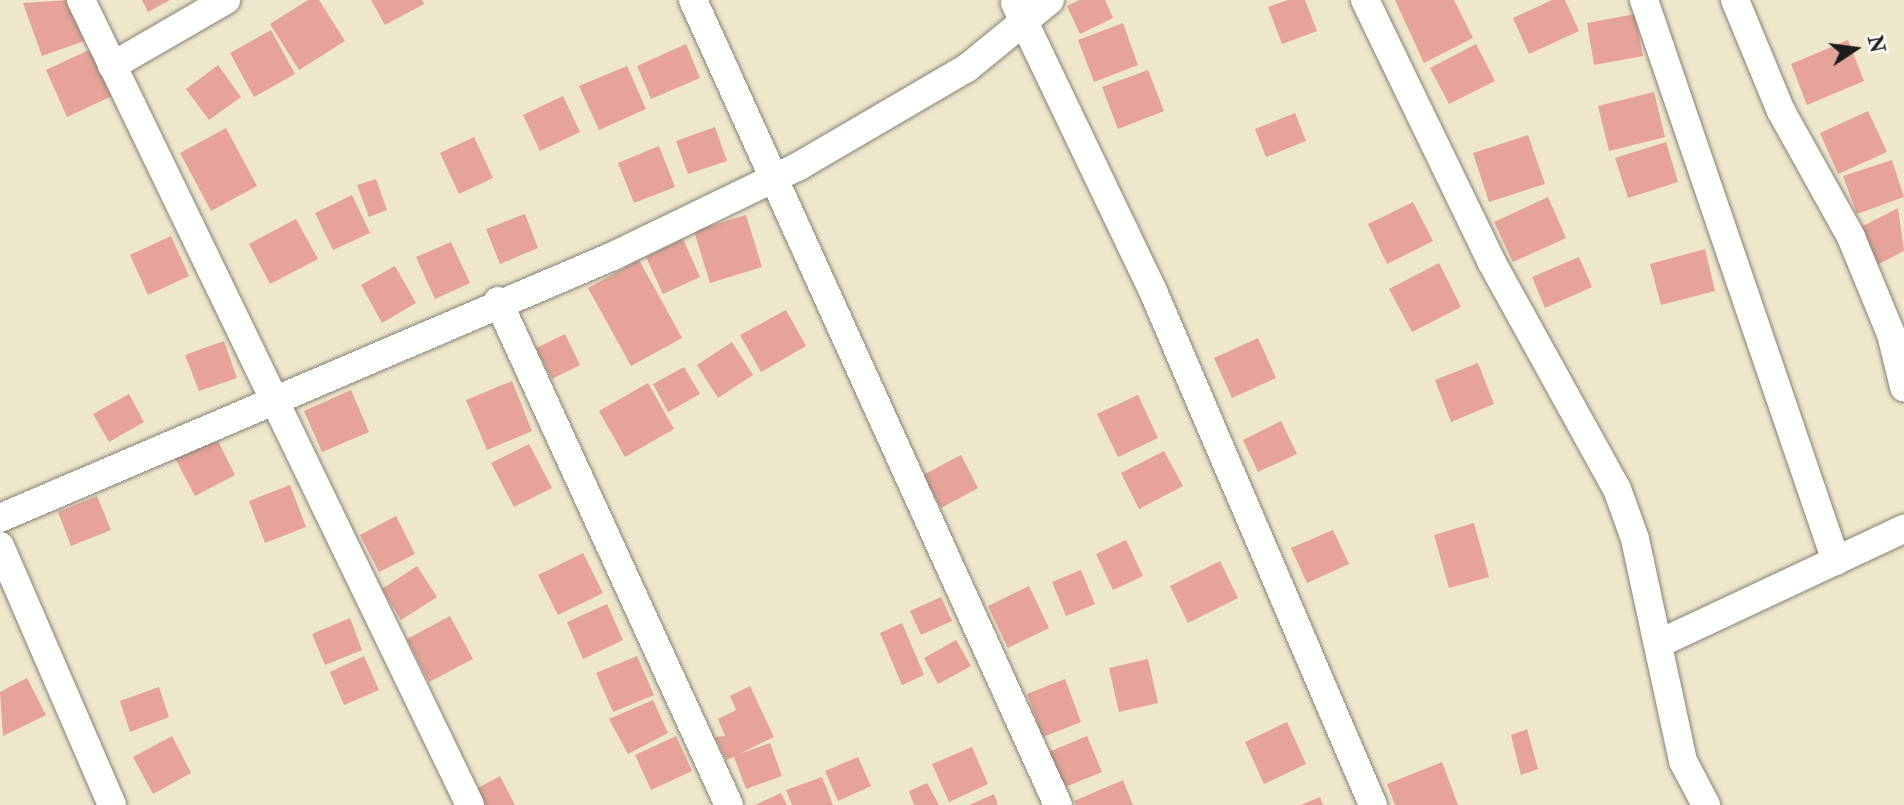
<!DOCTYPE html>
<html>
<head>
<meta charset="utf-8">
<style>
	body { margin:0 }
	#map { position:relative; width:1904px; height:805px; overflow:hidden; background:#efe7cc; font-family:"IM FELL Double Pica",serif }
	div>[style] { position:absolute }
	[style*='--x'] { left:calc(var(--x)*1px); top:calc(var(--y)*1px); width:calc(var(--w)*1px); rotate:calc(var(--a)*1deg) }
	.building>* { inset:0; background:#e5a399 }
	.roads { filter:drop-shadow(0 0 2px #868274) drop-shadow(0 0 2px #868274) }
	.minor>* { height:28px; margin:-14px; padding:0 14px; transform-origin:14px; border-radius:14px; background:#fff }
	span { translate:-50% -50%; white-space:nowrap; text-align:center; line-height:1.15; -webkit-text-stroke:7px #fdfcf7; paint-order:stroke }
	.north { position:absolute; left:1820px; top:14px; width:70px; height:70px; -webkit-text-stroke:5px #fdfcf7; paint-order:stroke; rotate:77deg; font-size:19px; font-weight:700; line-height:28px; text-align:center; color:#1c1c1c }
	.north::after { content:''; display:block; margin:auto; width:24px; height:32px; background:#1c1c1c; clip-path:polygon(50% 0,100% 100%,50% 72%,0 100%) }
</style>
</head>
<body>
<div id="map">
	<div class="building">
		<i style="clip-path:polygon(69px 0,84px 41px,42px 56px,23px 3px)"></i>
		<i style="clip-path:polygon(142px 0,170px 0,148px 12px)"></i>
		<i style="clip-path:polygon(308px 0,319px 0,345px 41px,299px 70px,270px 24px)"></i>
		<i style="clip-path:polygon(371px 0,422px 0,424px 4px,385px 25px)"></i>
		<i style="clip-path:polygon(1079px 0,1105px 0,1113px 18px,1080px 34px,1067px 6px)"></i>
		<i style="clip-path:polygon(1288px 0,1305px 0,1317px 31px,1282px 44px,1268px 7px)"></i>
		<i style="clip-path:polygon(1395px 0,1454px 0,1473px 38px,1424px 63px)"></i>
		<i style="clip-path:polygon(1552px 0,1565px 0,1579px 31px,1529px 54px,1513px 18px)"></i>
		<i style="clip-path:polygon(1635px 14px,1643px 56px,1594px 65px,1587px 23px)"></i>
		<i style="clip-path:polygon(1123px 23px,1138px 65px,1094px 82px,1078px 40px)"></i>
		<i style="clip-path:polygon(271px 30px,295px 74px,254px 97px,230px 53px)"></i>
		<i style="clip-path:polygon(1848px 40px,1864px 81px,1807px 105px,1791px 64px)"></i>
		<i style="clip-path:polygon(686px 44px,700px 78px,651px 99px,637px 66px)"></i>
		<i style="clip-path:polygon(1476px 44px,1495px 81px,1449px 104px,1430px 68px)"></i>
		<i style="clip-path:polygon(91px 49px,112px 96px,67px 117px,46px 70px)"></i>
		<i style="clip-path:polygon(218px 65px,241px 97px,209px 120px,186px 89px)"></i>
		<i style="clip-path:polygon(627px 66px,646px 109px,599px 130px,579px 86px)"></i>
		<i style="clip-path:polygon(1148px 70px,1164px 111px,1118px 129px,1102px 87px)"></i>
		<i style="clip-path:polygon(1654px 92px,1665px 137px,1609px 151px,1598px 106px)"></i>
		<i style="clip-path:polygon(563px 96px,580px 132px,540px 151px,523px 115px)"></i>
		<i style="clip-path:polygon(1868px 111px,1887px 152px,1838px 174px,1820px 133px)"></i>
		<i style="clip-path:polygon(1295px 113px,1306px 141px,1266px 157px,1255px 129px)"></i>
		<i style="clip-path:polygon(715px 127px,727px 161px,688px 174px,676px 141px)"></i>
		<i style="clip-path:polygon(226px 128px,257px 186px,211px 211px,180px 153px)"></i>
		<i style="clip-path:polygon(1528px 135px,1545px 184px,1489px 202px,1473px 153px)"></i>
		<i style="clip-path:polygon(474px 137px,493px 178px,459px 194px,440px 153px)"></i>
		<i style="clip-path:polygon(1666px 142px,1678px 182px,1628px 198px,1615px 158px)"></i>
		<i style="clip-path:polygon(659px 146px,675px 187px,634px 203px,618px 163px)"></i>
		<i style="clip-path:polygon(1892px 160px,1904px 197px,1857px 214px,1843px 176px)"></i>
		<i style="clip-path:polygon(376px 179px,387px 210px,369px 217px,357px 185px)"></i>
		<i style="clip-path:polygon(352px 195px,370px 233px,333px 250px,315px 213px)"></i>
		<i style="clip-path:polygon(1548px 197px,1566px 238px,1513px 262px,1494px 222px)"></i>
		<i style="clip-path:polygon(1413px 202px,1433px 241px,1387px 264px,1368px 224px)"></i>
		<i style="clip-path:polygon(1898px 208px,1904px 251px,1875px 266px,1857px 229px)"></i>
		<i style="clip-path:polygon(525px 214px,538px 248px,500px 264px,486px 229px)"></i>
		<i style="clip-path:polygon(746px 215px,762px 267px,710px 283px,694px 231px)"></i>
		<i style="clip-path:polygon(296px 219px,318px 259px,270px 284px,249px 244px)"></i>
		<i style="clip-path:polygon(171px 236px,189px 276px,148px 295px,130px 255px)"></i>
		<i style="clip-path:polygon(683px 239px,700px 277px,663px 294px,646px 257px)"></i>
		<i style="clip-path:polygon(451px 242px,470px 283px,435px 299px,416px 257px)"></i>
		<i style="clip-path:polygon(1705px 249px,1715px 291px,1661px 305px,1650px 264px)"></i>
		<i style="clip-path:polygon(1579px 257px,1592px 287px,1545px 308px,1532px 277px)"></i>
		<i style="clip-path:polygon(639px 260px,682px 338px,631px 366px,588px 288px)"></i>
		<i style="clip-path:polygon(1439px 263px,1461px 307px,1412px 332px,1389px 289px)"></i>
		<i style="clip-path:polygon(395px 266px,416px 303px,382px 323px,361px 285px)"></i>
		<i style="clip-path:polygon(786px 310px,806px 346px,761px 372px,740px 335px)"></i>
		<i style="clip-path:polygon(565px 334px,580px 365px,552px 379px,536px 348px)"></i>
		<i style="clip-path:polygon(1258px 338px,1276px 378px,1232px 398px,1214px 358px)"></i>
		<i style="clip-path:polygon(224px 341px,237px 378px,199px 391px,185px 355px)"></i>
		<i style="clip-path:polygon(732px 342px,753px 375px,718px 398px,697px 365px)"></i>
		<i style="clip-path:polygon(1478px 363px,1494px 404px,1451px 422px,1435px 380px)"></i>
		<i style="clip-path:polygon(684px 367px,700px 394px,668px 412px,653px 384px)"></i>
		<i style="clip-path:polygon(512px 381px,532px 431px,487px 450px,466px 400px)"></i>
		<i style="clip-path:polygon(648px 383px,674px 429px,625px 457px,599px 411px)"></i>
		<i style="clip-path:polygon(351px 390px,369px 432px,322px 452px,304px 411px)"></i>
		<i style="clip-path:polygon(129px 394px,144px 422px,109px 442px,93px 414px)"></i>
		<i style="clip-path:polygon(1138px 395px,1158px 438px,1118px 457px,1097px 414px)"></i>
		<i style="clip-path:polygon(1281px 421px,1297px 454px,1258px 472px,1243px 440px)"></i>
		<i style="clip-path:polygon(216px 437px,235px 475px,195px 496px,175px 458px)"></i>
		<i style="clip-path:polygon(529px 444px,552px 488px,514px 507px,491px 463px)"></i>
		<i style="clip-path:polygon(1164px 451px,1183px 486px,1139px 509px,1121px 473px)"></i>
		<i style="clip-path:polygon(961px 455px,978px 488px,941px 508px,923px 475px)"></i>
		<i style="clip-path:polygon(290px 485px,306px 527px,265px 543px,249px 501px)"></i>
		<i style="clip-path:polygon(97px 496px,111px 530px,71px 546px,58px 512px)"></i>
		<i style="clip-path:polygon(396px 516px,415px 554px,379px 572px,360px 535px)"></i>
		<i style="clip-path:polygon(1474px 523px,1489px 577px,1449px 588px,1434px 535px)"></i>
		<i style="clip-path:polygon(1333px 530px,1349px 564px,1307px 583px,1291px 548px)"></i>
		<i style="clip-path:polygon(1126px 540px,1143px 576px,1113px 590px,1096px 554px)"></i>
		<i style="clip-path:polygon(583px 553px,603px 593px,558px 615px,538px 575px)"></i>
		<i style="clip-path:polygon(1220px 561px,1238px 598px,1188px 623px,1170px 586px)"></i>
		<i style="clip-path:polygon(417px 566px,437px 597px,401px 620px,382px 589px)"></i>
		<i style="clip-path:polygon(1081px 570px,1095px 604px,1066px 616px,1052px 582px)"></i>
		<i style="clip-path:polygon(1029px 586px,1049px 628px,1008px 648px,988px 606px)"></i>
		<i style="clip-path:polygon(941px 597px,952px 621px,921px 635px,910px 611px)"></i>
		<i style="clip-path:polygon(607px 604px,623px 640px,583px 659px,567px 622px)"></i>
		<i style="clip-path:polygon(450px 616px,473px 659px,429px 682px,407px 639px)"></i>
		<i style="clip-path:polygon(350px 618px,362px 650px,325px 665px,312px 634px)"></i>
		<i style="clip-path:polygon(902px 623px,924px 675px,902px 685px,880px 633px)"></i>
		<i style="clip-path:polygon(956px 640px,971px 666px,938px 684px,924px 658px)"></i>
		<i style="clip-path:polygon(364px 656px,379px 690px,344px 705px,330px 672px)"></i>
		<i style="clip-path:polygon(637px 656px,654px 695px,613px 712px,596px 673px)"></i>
		<i style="clip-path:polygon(1148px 659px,1158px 703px,1119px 712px,1109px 668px)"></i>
		<i style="clip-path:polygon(27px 678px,46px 715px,3px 736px,0 692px)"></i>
		<i style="clip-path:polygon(1065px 679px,1081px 722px,1043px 737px,1027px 694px)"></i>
		<i style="clip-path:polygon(750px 686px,774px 737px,739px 754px,770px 743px,782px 776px,746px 789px,734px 757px,726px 760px,715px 737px,725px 736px,718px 719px,736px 710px,730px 696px)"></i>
		<i style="clip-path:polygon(159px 687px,169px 717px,130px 732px,120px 701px)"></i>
		<i style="clip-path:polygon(653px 700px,668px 733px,628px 754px,609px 719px)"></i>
		<i style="clip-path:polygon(1287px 722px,1306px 764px,1264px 784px,1245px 742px)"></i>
		<i style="clip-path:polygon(1527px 729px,1538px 769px,1521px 775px,1511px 735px)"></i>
		<i style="clip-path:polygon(172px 736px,191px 773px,153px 794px,133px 757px)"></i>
		<i style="clip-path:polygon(676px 736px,692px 771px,651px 790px,635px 755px)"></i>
		<i style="clip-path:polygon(1087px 736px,1102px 772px,1063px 788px,1049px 752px)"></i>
		<i style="clip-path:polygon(972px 747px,988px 784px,949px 802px,932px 764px)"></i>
		<i style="clip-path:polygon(858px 757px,871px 786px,838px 801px,825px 771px)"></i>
		<i style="clip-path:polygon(1442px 762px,1458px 805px,1395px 805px,1387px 784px)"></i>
		<i style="clip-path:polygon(500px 776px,515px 805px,485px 805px,476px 789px)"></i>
		<i style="clip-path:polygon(822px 777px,833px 805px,792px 805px,786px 790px)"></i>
		<i style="clip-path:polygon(1123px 780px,1133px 805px,1076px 805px,1074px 801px)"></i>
		<i style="clip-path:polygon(927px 783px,939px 805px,914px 805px,909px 791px)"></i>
		<i style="clip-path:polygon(781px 793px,787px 805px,755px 805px)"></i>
		<i style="clip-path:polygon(994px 794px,998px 805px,969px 805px)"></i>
		<i style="clip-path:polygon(1320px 797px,1323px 805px,1301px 805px)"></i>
	</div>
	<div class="roads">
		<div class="minor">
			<i style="--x:81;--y:0;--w:894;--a:64.21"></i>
			<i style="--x:693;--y:0;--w:884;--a:65.61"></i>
			<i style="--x:1365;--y:0;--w:290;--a:64.2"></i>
			<i style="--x:1491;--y:261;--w:260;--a:61.1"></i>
			<i style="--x:1617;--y:489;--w:53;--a:70.2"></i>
			<i style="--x:1635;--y:539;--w:227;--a:77.8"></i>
			<i style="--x:1683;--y:761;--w:50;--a:62.4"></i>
			<i style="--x:1644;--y:0;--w:593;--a:71.11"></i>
			<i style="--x:1735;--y:0;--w:120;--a:67.5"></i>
			<i style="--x:1781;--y:111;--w:144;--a:60.9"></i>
			<i style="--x:1851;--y:237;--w:105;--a:67.6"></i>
			<i style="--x:1891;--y:334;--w:55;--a:76.2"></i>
			<i style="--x:1015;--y:3;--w:319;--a:64.4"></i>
			<i style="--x:1153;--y:291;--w:559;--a:66.83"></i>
			<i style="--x:112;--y:66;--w:132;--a:-30.1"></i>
			<i style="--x:498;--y:301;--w:554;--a:65.38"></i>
			<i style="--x:0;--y:518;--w:667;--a:-23.14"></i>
			<i style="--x:613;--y:256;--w:207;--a:-25.8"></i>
			<i style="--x:799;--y:166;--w:194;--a:-30.3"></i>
			<i style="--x:967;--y:68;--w:107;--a:-39.3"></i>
			<i style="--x:0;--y:546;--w:282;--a:66.6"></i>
			<i style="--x:1658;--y:644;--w:272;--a:-25.1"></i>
		</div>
	</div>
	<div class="north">N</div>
</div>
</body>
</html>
